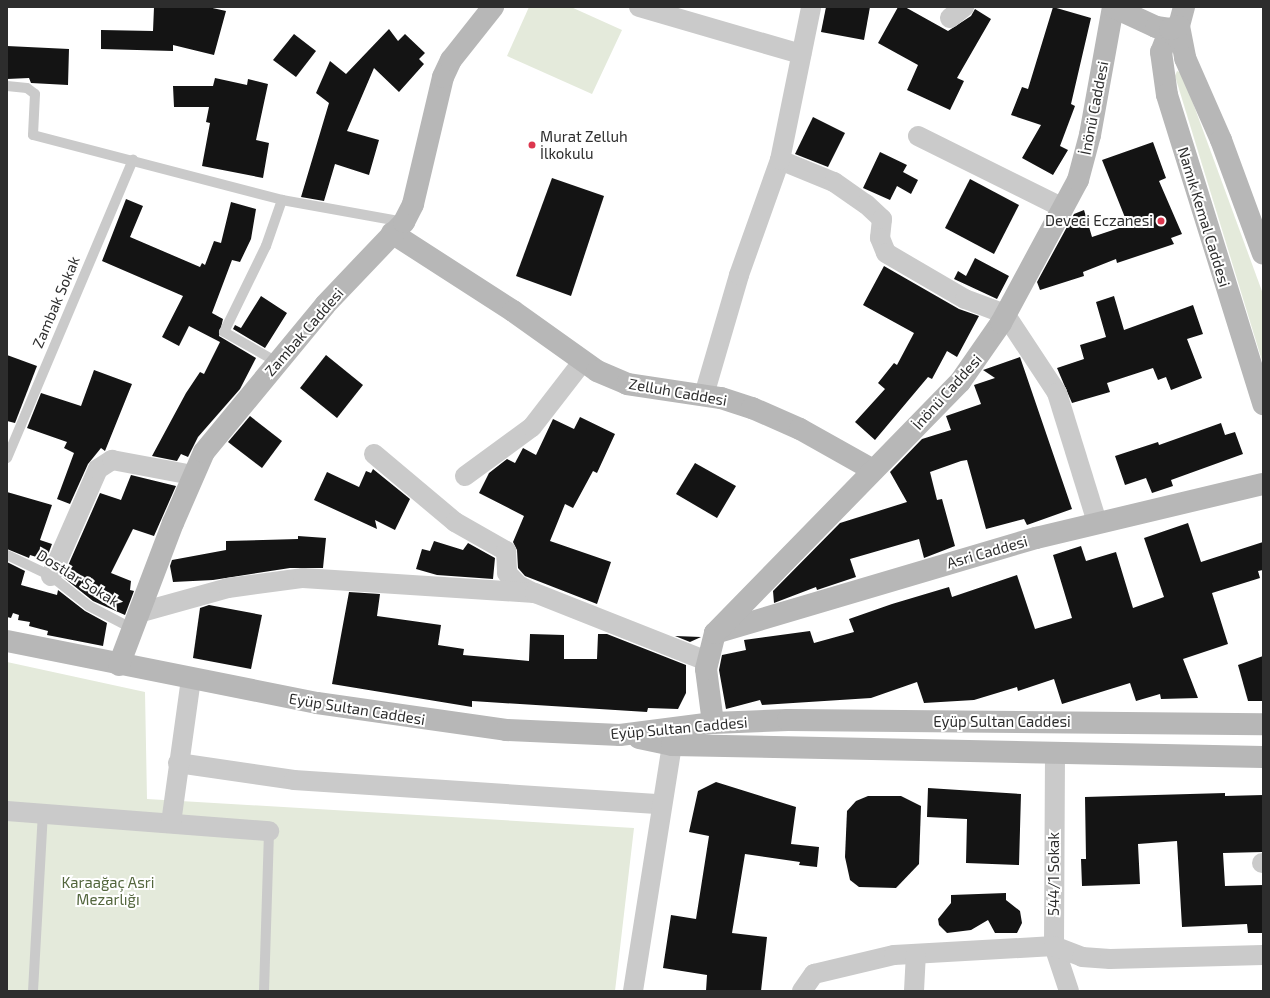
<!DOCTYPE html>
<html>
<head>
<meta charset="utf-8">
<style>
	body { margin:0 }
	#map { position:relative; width:1270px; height:998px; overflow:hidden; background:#fff; font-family:"Exo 2",sans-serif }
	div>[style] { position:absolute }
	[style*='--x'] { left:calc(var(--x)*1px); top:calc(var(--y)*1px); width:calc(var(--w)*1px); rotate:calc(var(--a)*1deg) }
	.green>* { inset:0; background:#e4eadb }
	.building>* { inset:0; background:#141414 }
	.lane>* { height:10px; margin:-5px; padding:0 5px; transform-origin:5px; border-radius:5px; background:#cacaca }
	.street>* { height:20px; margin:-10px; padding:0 10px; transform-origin:10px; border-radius:10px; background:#cacaca }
	.secondary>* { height:22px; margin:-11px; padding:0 11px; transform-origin:11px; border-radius:11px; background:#b7b7b7 }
	.dots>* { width:11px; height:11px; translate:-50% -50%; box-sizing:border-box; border:2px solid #fff; border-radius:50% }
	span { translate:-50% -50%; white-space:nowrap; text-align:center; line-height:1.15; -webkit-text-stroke:4px #fff; paint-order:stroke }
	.street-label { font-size:15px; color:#2d2d2d }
	.poi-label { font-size:15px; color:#2d2d2d }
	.left { translate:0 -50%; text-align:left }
	.right { translate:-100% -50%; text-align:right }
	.park-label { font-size:15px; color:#53663d }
	.frame { position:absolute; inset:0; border:8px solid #2d2d2d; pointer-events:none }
</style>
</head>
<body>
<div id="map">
	<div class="green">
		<i style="clip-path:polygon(529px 7px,571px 7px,622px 30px,592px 94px,507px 56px)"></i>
		<i style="clip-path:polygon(1177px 71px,1182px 73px,1263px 294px,1263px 364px,1175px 76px)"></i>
		<i style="clip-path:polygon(7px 662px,145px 692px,147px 799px,634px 828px,615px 991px,7px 991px)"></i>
	</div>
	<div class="building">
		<i style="clip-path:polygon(154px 7px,208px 7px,226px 11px,214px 55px,173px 45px,173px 51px,101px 49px,101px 30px,153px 31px)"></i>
		<i style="clip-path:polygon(826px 7px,870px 7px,864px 40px,821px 32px)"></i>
		<i style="clip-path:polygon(898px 7px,905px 7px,948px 31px,971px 16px,975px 9px,991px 19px,957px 78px,964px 81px,950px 110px,907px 90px,918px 65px,878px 43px)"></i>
		<i style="clip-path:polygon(1053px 7px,1091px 18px,1071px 104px,1075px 106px,1060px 146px,1068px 150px,1053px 175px,1022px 158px,1041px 125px,1011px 115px,1022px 87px,1028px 89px)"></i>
		<i style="clip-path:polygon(389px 29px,398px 41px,405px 34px,425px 53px,419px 59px,424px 64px,399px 92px,374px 68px,347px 131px,379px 140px,369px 175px,335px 164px,324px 201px,301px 197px,329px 103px,316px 93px,330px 61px,346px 74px)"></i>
		<i style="clip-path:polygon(294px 34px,316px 51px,296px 77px,273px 60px)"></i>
		<i style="clip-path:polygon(7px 46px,69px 49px,68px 85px,31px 83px,29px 78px,7px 79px)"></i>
		<i style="clip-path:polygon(215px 78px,247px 85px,248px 79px,268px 84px,256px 140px,269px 143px,263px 178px,202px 166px,210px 123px,206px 122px,209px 107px,174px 107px,173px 86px,213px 86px)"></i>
		<i style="clip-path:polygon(813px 117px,845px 133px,828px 167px,795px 154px)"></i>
		<i style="clip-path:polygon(1153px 142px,1166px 178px,1159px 181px,1182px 234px,1171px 238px,1174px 244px,1117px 263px,1116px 259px,1083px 272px,1084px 276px,1040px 290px,1037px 282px,1074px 214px,1084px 210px,1092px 237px,1128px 225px,1102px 160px)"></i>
		<i style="clip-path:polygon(880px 152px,907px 165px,903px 172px,918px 180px,911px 194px,897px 186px,890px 200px,863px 188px)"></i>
		<i style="clip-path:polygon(552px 178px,604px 196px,571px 296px,516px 276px)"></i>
		<i style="clip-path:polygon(970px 179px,1019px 205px,994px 254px,945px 228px)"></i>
		<i style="clip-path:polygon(126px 199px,143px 206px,130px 237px,200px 267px,202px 263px,205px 265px,214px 241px,221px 243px,231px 202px,256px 209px,251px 239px,240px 262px,232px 260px,212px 313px,223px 319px,219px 336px,256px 358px,240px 389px,198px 437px,188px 457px,181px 454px,177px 461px,152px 456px,186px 393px,200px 372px,204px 374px,220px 342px,189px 326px,179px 346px,162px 337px,183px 296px,102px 261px)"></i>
		<i style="clip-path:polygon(975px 258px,1009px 276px,997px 299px,954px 279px,958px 271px,966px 276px)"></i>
		<i style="clip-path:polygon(884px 266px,959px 309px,979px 316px,957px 357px,947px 351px,932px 379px,928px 377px,875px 440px,855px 422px,885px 389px,878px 383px,894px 363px,897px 365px,914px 333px,863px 305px)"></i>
		<i style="clip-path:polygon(261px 296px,287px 313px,265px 348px,233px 329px,235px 325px,241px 328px)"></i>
		<i style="clip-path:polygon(1114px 296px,1124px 330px,1193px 305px,1203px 334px,1187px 339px,1202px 378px,1171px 390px,1166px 377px,1158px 380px,1153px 368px,1107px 383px,1110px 392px,1072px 403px,1057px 368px,1084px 359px,1080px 345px,1106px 337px,1096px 302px)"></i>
		<i style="clip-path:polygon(7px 355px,37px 366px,15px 423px,7px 421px)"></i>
		<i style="clip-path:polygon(326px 355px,363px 385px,337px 418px,300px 388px)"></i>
		<i style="clip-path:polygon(1020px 357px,1072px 509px,1027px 525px,1024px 519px,986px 529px,967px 460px,961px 461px,930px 472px,937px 500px,942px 499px,955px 546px,924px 558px,919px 539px,850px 559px,856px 577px,817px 590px,816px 587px,774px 603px,773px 591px,840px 523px,907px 502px,890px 472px,922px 439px,951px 430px,946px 416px,981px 404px,974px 385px,995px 378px,983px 370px)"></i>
		<i style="clip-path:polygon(94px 370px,132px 384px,105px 451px,101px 448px,88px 464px,70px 504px,57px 499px,74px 453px,64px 448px,67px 442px,27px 428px,41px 393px,81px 406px)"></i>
		<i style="clip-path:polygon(250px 416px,282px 441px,262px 468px,228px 442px)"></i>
		<i style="clip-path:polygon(580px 417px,615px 434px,597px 473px,593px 471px,573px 508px,565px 504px,550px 541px,611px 562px,597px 604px,525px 576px,518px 568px,517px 550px,513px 542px,524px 516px,479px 493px,489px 473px,507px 459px,515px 463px,523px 448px,536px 455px,553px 419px,574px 429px)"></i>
		<i style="clip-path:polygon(1221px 423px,1225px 435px,1235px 432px,1243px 454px,1171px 480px,1173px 486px,1152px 493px,1146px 478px,1125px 485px,1115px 456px,1158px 442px,1159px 445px)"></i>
		<i style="clip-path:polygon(695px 463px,736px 486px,717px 518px,676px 494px)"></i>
		<i style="clip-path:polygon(373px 469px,410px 499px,395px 530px,375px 520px,377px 529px,314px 500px,327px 472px,359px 487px,366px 471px,371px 473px)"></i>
		<i style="clip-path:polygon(131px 475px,176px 486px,154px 536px,133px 529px,111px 573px,131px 581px,130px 590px,134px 591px,125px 615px,93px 601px,63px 577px,100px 493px,121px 500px)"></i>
		<i style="clip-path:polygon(7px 492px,52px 505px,40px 540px,52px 544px,46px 560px,30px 555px,29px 558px,7px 549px)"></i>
		<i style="clip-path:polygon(1188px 523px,1201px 562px,1263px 542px,1263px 570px,1258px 571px,1260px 578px,1212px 593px,1228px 644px,1183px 659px,1198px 698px,1161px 699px,1160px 694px,1136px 701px,1130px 683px,1062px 704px,1054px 679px,1018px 691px,1017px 687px,974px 700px,924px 703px,917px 682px,871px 698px,762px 705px,760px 700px,726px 709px,719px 670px,722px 655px,746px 650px,744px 640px,810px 631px,814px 643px,854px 632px,849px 619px,892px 604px,949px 587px,952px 597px,1017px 575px,1035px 629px,1072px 618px,1053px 555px,1081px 546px,1086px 561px,1116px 552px,1133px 608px,1164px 597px,1144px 538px)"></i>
		<i style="clip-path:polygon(298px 536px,326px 538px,323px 568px,290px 568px,213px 580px,173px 582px,170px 566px,172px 560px,226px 550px,226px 541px,298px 539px)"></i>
		<i style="clip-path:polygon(434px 541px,463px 550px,468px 543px,495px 558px,493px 579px,437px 575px,416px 569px,422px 549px,430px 551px)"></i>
		<i style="clip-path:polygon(7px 562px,25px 571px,21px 585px,57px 595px,58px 590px,85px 611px,107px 623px,103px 646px,47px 635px,48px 631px,29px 626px,30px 622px,18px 620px,19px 615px,13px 613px,11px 618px,7px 617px)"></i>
		<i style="clip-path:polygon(349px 592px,380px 594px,377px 616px,441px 625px,438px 645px,464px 649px,463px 655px,529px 661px,530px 634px,564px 635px,564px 659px,597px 659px,598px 634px,607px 634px,686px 665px,686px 693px,678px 709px,648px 708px,647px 712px,472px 701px,472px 707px,332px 684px)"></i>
		<i style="clip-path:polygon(209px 605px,262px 615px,251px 669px,193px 658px,200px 608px)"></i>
		<i style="clip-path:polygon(675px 636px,701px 637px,690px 642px)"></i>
		<i style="clip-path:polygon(1263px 656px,1263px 701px,1248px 701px,1238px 665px)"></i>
		<i style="clip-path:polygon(716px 782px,796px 807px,791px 844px,819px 847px,817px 867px,799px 865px,800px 862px,745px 854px,732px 933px,767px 937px,761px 991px,706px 991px,707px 975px,663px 968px,671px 915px,696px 919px,709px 836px,689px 832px,698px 791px)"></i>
		<i style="clip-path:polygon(928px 788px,1021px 794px,1019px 865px,966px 863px,967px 819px,927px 817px)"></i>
		<i style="clip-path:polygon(1225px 793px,1225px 796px,1263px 795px,1263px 852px,1223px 853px,1225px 886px,1263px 885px,1263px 933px,1248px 933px,1247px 924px,1182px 927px,1177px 841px,1138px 844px,1140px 884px,1082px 886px,1081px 859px,1086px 859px,1085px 797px)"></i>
		<i style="clip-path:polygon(868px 796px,901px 796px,921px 806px,919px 864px,896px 888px,859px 887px,850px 880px,845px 857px,847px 811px,856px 801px)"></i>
		<i style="clip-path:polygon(1006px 893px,1006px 900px,1020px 911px,1022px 923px,1017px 933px,995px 933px,988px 920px,971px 930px,947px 933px,939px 925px,938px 919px,951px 903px,951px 895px)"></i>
	</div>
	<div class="lane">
		<i style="--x:7;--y:86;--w:20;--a:6"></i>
		<i style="--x:27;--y:88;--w:10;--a:37"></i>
		<i style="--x:35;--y:94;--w:41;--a:92.8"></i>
		<i style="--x:33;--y:135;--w:257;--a:14.6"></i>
		<i style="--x:282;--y:200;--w:124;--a:10.2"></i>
		<i style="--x:277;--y:362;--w:61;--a:-150.5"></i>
		<i style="--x:224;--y:332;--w:96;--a:-64"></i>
		<i style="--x:266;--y:246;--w:49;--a:-70.8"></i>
		<i style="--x:7;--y:458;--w:324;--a:-67.1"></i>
		<i style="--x:7;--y:555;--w:49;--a:25.5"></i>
		<i style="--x:51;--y:576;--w:48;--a:38.3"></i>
		<i style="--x:89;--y:606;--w:50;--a:27.6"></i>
		<i style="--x:33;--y:991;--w:178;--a:-86.8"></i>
		<i style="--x:264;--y:991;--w:160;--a:-88.2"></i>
	</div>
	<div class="street">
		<i style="--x:639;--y:7;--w:169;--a:16.2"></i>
		<i style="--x:950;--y:18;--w:18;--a:-38"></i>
		<i style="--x:918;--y:136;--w:162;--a:26.4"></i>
		<i style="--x:780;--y:160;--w:58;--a:22.2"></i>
		<i style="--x:834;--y:182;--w:39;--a:35"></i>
		<i style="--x:866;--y:204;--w:22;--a:43"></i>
		<i style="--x:882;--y:219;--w:19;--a:96"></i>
		<i style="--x:880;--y:238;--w:16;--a:68"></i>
		<i style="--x:886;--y:253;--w:91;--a:30.2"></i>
		<i style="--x:965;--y:299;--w:43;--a:20.6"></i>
		<i style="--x:1005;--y:314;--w:95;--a:56.6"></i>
		<i style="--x:1057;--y:393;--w:135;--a:72.8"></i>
		<i style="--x:704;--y:395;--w:125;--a:-73.7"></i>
		<i style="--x:739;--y:275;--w:122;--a:-70.4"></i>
		<i style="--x:780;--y:160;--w:156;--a:-78.5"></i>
		<i style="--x:374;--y:454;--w:106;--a:40"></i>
		<i style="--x:455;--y:522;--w:59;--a:29.6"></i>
		<i style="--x:506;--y:551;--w:22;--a:87"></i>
		<i style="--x:507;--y:573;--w:16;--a:47"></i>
		<i style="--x:518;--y:585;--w:18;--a:27"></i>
		<i style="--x:465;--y:476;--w:83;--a:-36.2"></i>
		<i style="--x:532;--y:427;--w:83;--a:-52.3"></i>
		<i style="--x:51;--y:576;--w:117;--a:-66.3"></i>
		<i style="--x:98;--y:469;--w:17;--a:-33"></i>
		<i style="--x:112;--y:460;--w:81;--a:10.6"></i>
		<i style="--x:138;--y:613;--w:93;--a:-15.5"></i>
		<i style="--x:228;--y:588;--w:76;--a:-7.6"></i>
		<i style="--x:303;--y:578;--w:232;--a:3.7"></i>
		<i style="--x:535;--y:593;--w:185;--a:21.6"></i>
		<i style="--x:1055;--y:754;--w:192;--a:90.3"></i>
		<i style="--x:1054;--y:946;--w:47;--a:71.6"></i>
		<i style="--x:178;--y:763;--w:117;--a:8.3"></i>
		<i style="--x:294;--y:780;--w:367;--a:3.8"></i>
		<i style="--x:7;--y:811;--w:263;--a:4.4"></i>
		<i style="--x:171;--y:823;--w:145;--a:-82.1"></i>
		<i style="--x:1262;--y:863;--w:1;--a:0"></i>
		<i style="--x:633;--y:991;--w:249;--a:-81"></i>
		<i style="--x:802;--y:991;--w:21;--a:-55"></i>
		<i style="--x:814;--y:974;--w:82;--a:-13.4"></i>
		<i style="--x:894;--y:955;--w:160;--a:-3.2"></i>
		<i style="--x:1054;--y:946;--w:30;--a:21"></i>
		<i style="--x:1082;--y:957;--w:28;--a:4"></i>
		<i style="--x:1110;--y:959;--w:153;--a:-1.5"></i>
		<i style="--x:914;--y:991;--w:36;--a:-87"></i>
	</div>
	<div class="secondary">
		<i style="--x:1184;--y:7;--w:20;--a:105"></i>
		<i style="--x:1179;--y:26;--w:33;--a:79"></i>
		<i style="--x:1185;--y:58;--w:90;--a:66.3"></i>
		<i style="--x:1221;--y:140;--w:121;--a:69.8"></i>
		<i style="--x:1170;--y:29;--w:25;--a:111"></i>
		<i style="--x:1161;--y:52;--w:43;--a:82.1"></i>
		<i style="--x:1167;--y:95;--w:324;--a:72.7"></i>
		<i style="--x:392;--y:233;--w:144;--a:32.8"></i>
		<i style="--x:513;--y:311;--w:103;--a:35.5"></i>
		<i style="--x:597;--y:371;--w:33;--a:23"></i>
		<i style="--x:627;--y:384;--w:95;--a:8.5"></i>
		<i style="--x:721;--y:398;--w:33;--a:18"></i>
		<i style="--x:752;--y:408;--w:52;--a:23.6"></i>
		<i style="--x:800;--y:429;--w:84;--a:29.3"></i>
		<i style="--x:715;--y:633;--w:335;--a:-16.5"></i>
		<i style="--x:1036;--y:538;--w:233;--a:-13.4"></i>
		<i style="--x:7;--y:641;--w:316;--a:11.3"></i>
		<i style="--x:317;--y:703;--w:191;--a:8.1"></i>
		<i style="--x:506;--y:730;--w:114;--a:2.5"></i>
		<i style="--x:620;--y:735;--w:94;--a:-7.4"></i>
		<i style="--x:713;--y:723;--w:75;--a:-2.3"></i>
		<i style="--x:788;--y:720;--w:475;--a:0.5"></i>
		<i style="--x:119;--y:665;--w:152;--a:-69.2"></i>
		<i style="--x:173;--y:523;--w:77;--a:-66.4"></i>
		<i style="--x:204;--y:452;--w:190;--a:-50.5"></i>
		<i style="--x:325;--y:305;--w:115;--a:-46.4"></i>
		<i style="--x:404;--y:222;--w:20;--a:-63"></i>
		<i style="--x:413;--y:204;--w:130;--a:-76.7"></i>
		<i style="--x:443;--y:77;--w:19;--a:-65"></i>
		<i style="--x:451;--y:60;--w:68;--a:-51.6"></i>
		<i style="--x:713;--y:723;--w:54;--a:-97.4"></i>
		<i style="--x:706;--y:669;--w:37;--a:-76"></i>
		<i style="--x:715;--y:633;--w:351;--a:-45.7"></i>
		<i style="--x:960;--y:382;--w:72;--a:-55.2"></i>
		<i style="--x:1001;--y:323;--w:162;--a:-61.7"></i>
		<i style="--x:1078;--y:180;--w:47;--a:-75.1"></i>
		<i style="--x:1090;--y:135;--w:130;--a:-79.8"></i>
		<i style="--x:1113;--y:7;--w:47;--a:24.9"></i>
		<i style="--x:1156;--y:27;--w:14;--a:8"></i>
		<i style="--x:1170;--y:29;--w:9;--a:-18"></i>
		<i style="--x:639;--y:738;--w:34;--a:12"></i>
		<i style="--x:672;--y:745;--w:591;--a:1.16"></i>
	</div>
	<div class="dots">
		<i style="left:532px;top:145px;background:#dc374e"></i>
		<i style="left:1161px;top:221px;background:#dc374e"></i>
	</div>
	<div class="street-label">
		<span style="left:1094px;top:108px;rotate:-79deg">İnönü Caddesi</span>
		<span style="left:1204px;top:217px;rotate:73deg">Namık Kemal Caddesi</span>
		<span style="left:56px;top:302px;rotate:-67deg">Zambak Sokak</span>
		<span style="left:304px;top:332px;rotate:-49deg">Zambak Caddesi</span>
		<span style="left:678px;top:392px;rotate:10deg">Zelluh Caddesi</span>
		<span style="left:947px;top:392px;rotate:-48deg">İnönü Caddesi</span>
		<span style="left:987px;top:552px;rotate:-16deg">Asri Caddesi</span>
		<span style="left:78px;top:578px;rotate:32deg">Dostlar Sokak</span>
		<span style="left:357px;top:709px;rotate:9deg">Eyüp Sultan Caddesi</span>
		<span style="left:1002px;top:722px">Eyüp Sultan Caddesi</span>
		<span style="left:679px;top:728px;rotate:-5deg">Eyüp Sultan Caddesi</span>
		<span style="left:1054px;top:874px;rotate:-90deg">544/1 Sokak</span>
	</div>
	<div class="poi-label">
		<span class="left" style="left:540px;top:145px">Murat Zelluh<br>İlkokulu</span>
		<span class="right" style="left:1153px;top:221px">Deveci Eczanesi</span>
	</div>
	<div class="park-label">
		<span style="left:108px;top:891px">Karaağaç Asri<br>Mezarlığı</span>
	</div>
	<div class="frame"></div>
</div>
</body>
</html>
